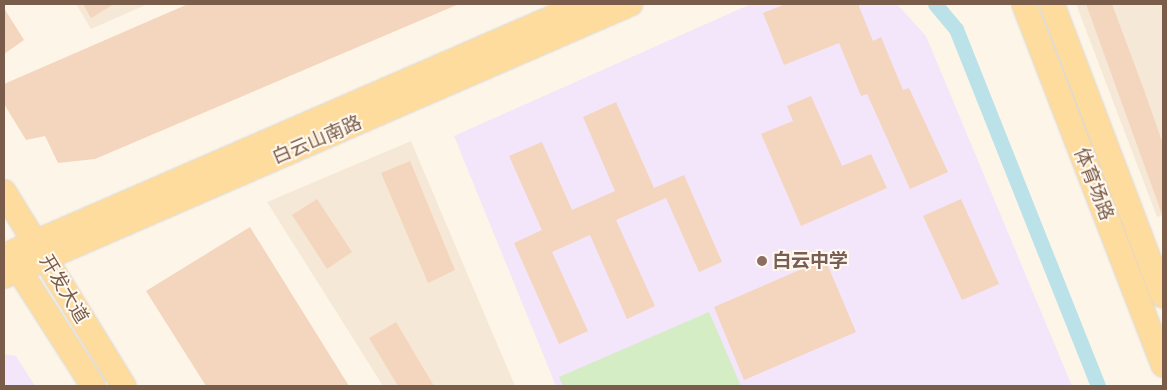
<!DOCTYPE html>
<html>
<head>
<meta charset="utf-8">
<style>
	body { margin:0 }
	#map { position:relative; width:1167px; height:390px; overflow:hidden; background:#fdf6e8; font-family:Jost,"Noto Sans SC",sans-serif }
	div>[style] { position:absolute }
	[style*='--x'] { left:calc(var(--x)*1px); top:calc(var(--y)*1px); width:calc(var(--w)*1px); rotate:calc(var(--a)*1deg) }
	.residential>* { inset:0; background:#f6e8d6 }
	.education>* { inset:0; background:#f3e5fa }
	.green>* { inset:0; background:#d4edc5 }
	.canal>* { height:15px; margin:-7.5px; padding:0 7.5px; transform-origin:7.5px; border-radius:7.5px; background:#bbe1e9 }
	.building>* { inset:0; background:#f4d5be }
	.roads { filter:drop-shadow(0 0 1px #dcd5d0) drop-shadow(0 0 1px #dcd5d0) }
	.major>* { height:24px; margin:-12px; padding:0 12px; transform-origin:12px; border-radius:12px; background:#fedc9e }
	.dots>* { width:14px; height:14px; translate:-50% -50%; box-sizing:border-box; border:2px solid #fff9f0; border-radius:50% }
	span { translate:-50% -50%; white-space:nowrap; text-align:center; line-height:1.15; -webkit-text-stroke:4px #fff9f0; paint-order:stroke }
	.street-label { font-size:19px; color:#7a5c4a }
	.education-label { font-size:19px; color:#785e54; font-weight:700 }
	.left { translate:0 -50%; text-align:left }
	.frame { position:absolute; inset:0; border:5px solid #7a5c4a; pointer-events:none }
</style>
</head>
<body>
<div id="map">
	<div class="residential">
		<i style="clip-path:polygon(76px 4px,148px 4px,91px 29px)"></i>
		<i style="clip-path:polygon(1076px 4px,1163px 4px,1163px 215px,1157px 217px)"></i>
		<i style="clip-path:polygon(411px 141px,515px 386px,383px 386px,267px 202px)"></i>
	</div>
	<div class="education">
		<i style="clip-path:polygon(751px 4px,897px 4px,926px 36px,1072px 386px,556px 386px,454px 136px)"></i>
		<i style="clip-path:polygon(4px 354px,16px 356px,35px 386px,4px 386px)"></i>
	</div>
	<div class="green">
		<i style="clip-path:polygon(709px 312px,741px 386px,563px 386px,559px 377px)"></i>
	</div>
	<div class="canal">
		<i style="--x:935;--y:4;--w:33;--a:50"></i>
		<i style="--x:956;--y:29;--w:384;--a:68.3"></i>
	</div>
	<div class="building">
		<i style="clip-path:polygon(83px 4px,114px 4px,91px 18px)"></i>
		<i style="clip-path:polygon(188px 4px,459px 4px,95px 159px,58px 163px,45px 136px,26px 140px,4px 104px,4px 84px)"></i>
		<i style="clip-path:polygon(786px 4px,858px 4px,873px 41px,881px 37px,903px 90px,909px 88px,948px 172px,910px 189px,867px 94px,861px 96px,839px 43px,784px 65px,763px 13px)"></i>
		<i style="clip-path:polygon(1086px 4px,1112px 4px,1144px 90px,1163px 144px,1163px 217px)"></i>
		<i style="clip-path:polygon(4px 8px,24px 40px,4px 54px)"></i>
		<i style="clip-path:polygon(811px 96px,842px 166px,871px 154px,887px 188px,801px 226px,761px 134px,793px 121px,787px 106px)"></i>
		<i style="clip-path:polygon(616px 102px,654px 188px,684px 175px,722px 262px,699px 272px,666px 198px,616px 220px,655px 306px,627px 319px,590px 235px,552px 252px,588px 331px,559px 344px,514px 243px,542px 230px,509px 156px,542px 142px,572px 210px,615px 191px,583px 117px)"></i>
		<i style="clip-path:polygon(410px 161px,455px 270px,428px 283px,381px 173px)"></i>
		<i style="clip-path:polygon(317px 199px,352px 252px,327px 269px,292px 215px)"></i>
		<i style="clip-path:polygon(961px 199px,999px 284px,962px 300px,923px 216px)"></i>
		<i style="clip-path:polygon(250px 227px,349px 386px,206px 386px,146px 291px)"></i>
		<i style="clip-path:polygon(825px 259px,856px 332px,744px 380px,714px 307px)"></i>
		<i style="clip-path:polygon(396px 322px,434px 386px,398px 386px,369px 338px)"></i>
	</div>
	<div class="roads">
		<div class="major">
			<i style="--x:1024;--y:4;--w:387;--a:68.9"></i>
			<i style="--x:1052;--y:4;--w:312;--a:69.2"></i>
			<i style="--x:4;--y:192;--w:228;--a:58.3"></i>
			<i style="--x:4;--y:256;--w:632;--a:-23.48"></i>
			<i style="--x:10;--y:256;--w:154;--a:57.4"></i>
			<i style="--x:4;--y:276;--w:683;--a:-23.49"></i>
		</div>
	</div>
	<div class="dots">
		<i style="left:762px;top:261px;background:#8d6e63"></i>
	</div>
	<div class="street-label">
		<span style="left:317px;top:140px;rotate:-23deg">白云山南路</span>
		<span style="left:1094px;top:184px;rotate:69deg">体育场路</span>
		<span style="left:64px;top:289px;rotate:59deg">开发大道</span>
	</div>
	<div class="education-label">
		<span class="left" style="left:772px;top:261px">白云中学</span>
	</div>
	<div class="frame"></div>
</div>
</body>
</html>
